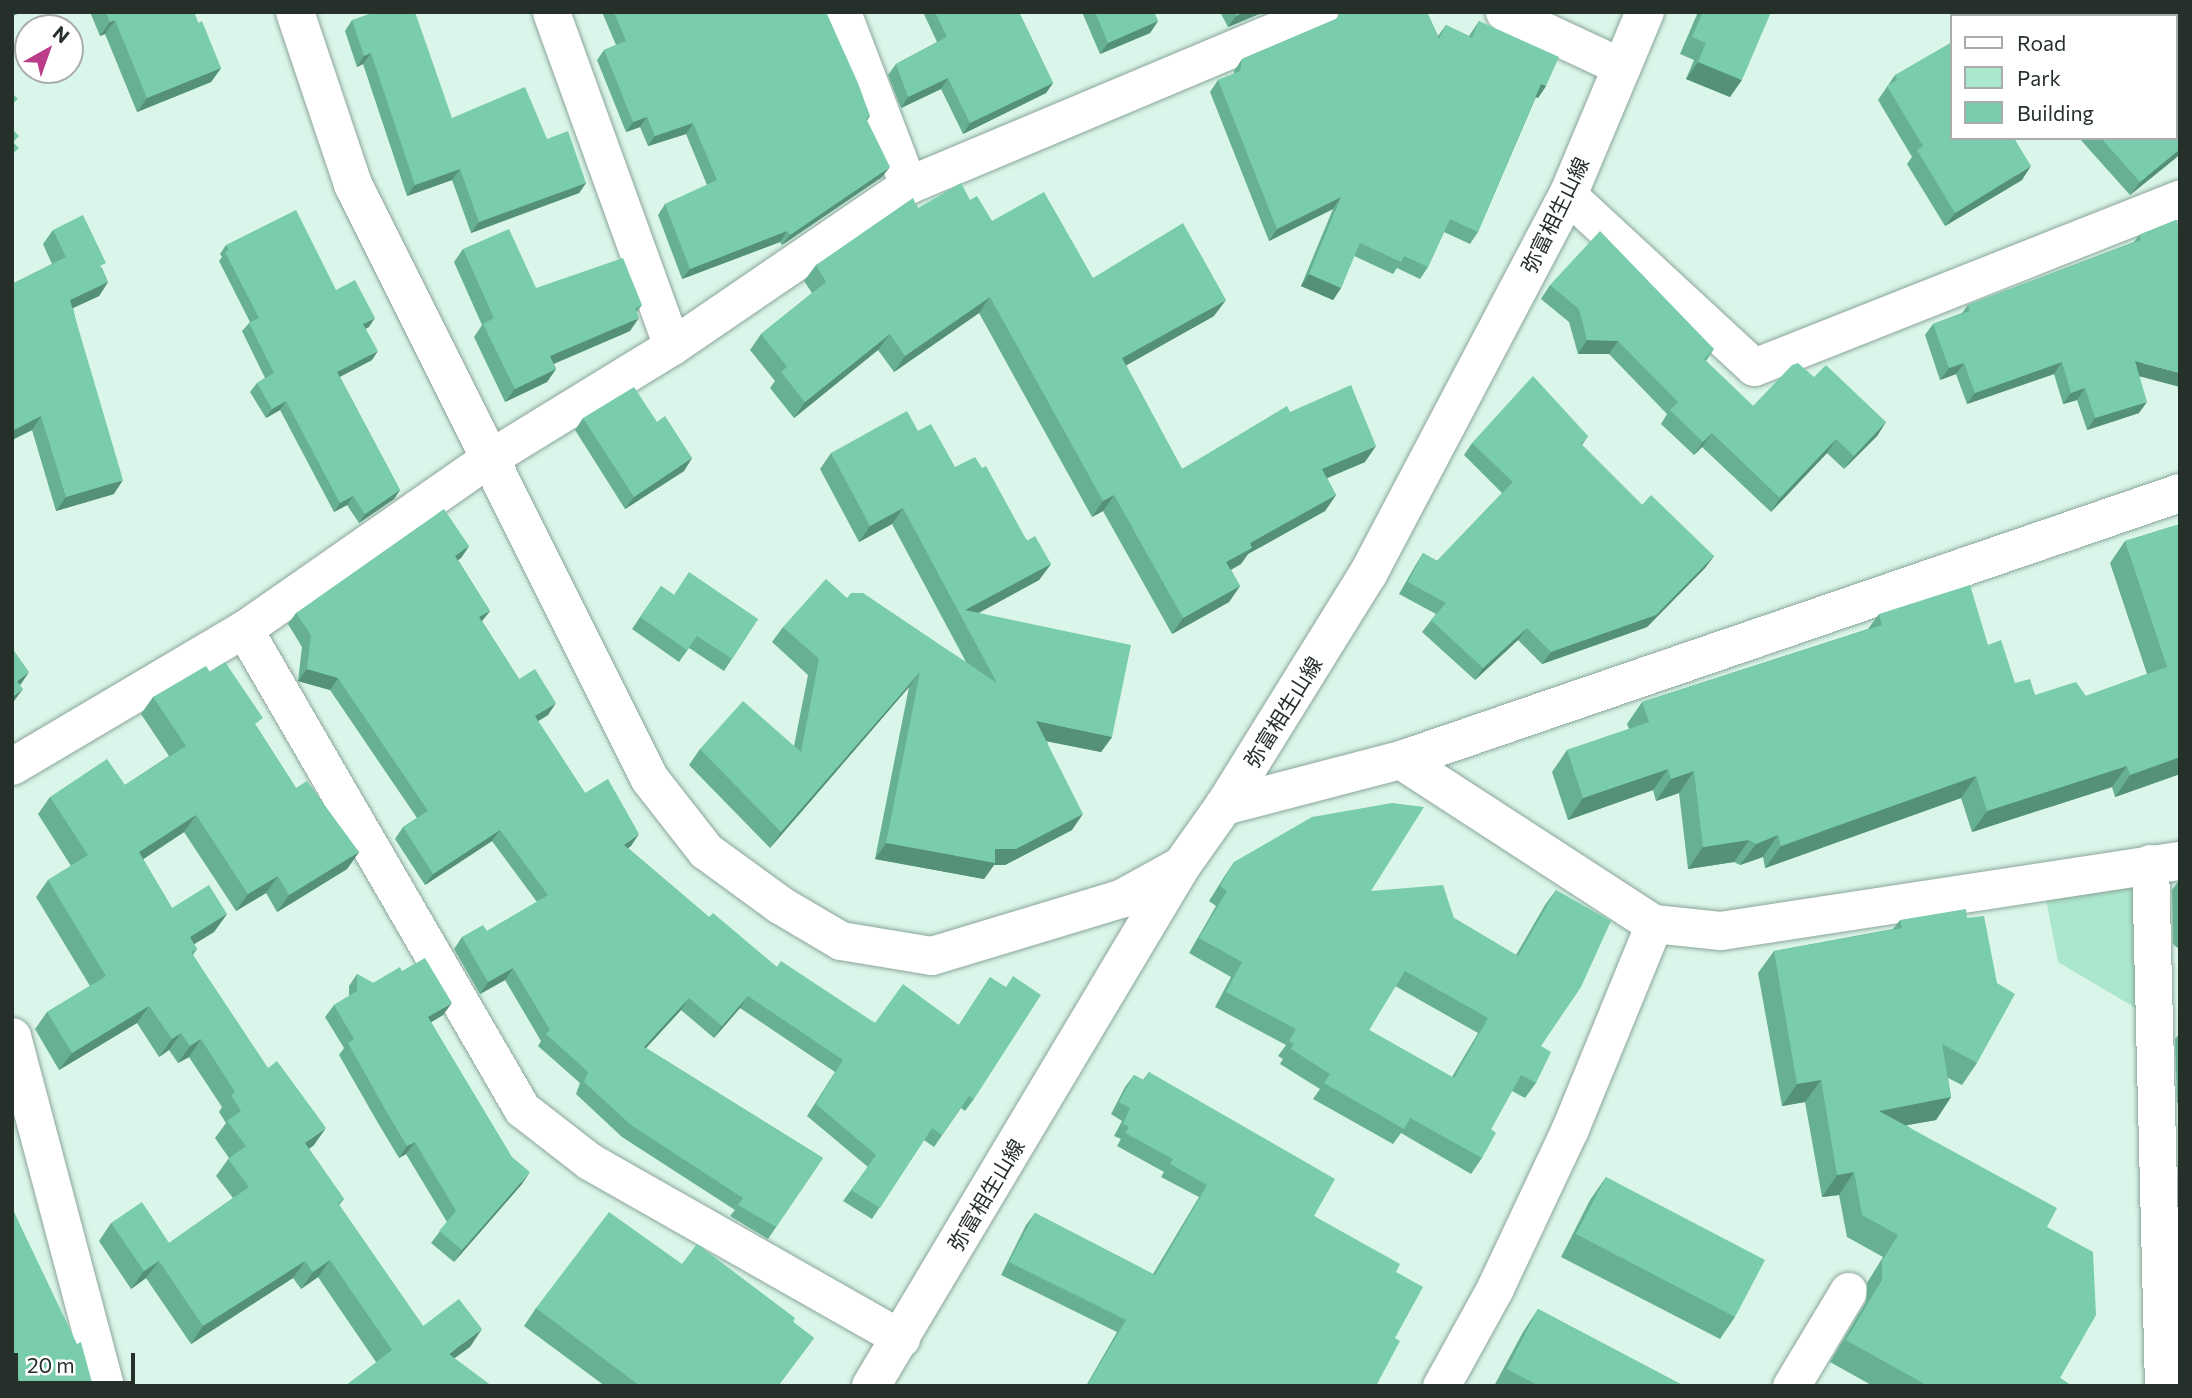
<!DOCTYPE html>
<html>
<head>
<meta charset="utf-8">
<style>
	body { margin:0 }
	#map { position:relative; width:2192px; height:1398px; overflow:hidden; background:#daf5e9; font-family:Commissioner,"Noto Sans JP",sans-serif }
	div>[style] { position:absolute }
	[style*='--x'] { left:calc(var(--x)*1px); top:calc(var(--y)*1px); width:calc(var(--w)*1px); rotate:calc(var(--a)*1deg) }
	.green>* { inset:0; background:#abe7cd }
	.roads { filter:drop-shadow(0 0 2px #8ba599) drop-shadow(0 0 2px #8ba599) }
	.street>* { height:37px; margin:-18.5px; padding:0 18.5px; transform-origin:18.5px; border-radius:18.5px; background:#fff }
	.secondary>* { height:38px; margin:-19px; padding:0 19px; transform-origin:19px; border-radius:19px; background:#fff }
	.wall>* { inset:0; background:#68b094 }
	.shaded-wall>* { inset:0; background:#559078 }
	.building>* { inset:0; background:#79cdac }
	span { translate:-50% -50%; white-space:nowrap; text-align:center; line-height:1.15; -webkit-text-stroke:5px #fff; paint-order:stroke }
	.street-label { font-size:21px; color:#25302b }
	.frame { position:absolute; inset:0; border:14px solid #25302b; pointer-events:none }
	.legend { position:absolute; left:1950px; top:14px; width:228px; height:126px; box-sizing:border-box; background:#fff; border:2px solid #a8acaa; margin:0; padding:9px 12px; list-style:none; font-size:21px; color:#25302b }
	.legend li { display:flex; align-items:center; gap:14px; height:35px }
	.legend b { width:35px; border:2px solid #a8acaa }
	.north { position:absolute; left:14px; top:14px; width:70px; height:70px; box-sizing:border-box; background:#fff; border:2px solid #a8acaa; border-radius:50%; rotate:40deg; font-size:19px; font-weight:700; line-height:28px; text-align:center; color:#25302b }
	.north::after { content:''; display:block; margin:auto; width:24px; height:32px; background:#bb3d8a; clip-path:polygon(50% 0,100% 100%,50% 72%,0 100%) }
	.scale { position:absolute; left:14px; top:1353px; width:121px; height:32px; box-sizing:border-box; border:4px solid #25302b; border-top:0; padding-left:9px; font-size:21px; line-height:24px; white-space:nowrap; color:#25302b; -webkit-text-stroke:5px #fff; paint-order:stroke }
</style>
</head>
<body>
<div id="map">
	<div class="green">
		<i style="clip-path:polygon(2136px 880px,2139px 1010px,2058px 962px,2045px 894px)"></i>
	</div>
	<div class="roads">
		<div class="street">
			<i style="--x:551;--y:12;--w:355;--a:70.1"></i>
			<i style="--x:842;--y:12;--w:185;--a:69.1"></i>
			<i style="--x:1504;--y:12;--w:130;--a:25"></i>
			<i style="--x:1568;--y:195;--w:253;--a:42.8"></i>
			<i style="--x:1754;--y:367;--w:458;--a:-21.6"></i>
			<i style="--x:244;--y:629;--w:555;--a:59.92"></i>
			<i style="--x:522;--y:1109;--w:85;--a:37.8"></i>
			<i style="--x:589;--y:1161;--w:359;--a:29.6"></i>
			<i style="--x:12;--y:766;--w:269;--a:-30.6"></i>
			<i style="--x:244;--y:629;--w:301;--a:-34.9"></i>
			<i style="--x:491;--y:457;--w:212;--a:-31.5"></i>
			<i style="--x:672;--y:346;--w:286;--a:-34.3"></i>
			<i style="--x:908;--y:185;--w:446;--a:-22.8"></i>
			<i style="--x:2150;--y:863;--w:523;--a:88.58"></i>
			<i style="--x:12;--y:1036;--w:362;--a:75.1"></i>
			<i style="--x:1441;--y:1386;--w:112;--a:-61.1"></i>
			<i style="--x:1495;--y:1288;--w:174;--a:-64.8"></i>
			<i style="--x:1569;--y:1131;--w:224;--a:-67.7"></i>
			<i style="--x:1791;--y:1386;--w:111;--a:-59"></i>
		</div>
		<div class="secondary">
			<i style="--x:295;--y:12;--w:182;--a:71.4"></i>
			<i style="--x:353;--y:184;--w:664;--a:63.51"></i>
			<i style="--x:649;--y:778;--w:93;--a:52"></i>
			<i style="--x:706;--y:851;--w:92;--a:36.1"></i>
			<i style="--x:780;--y:905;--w:71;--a:30.5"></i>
			<i style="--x:841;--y:941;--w:92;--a:9.4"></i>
			<i style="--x:932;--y:956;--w:197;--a:-16.8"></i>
			<i style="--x:1121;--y:899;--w:68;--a:-28.8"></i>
			<i style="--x:1401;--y:760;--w:823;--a:-18.92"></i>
			<i style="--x:1224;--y:806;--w:183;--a:-14.6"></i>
			<i style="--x:1401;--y:760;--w:302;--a:33"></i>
			<i style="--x:1654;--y:924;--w:67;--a:6"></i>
			<i style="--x:1721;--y:931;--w:464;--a:-8.7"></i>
			<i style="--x:871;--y:1386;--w:607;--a:-59.17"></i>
			<i style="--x:1182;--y:865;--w:72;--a:-54.6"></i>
			<i style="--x:1224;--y:806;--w:273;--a:-58.2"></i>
			<i style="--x:1368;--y:574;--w:429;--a:-62.2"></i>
			<i style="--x:1568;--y:195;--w:199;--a:-67.2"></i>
		</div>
	</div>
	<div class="wall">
		<i style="clip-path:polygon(90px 12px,194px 12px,198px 23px,221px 68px,211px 82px,137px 112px,105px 34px,100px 36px)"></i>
		<i style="clip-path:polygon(602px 12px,826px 12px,870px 116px,867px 121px,882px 177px,782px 245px,780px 242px,682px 279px,658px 215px,665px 204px,707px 185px,686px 134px,648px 146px,640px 127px,626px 132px,597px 60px,604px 50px,616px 45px)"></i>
		<i style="clip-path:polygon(923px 12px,1019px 12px,1053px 83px,1046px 93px,963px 134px,941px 89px,901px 108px,888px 75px,896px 64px,937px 42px)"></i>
		<i style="clip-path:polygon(1082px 12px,1154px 12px,1158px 21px,1150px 33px,1100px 54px)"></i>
		<i style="clip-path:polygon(1220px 12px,1264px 12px,1228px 27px)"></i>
		<i style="clip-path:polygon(1339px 12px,1427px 12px,1438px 36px,1446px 25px,1469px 36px,1479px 21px,1546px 86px,1538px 98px,1536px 97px,1478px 232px,1470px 244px,1444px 232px,1428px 267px,1420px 279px,1397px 268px,1393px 274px,1354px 256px,1341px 288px,1333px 300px,1301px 286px,1333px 209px,1269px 241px,1210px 92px,1218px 80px,1234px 74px,1234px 71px,1242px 59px,1336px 19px,1340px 15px)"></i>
		<i style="clip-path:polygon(1698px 12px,1771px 12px,1730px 97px,1686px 79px,1694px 60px,1680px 54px)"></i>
		<i style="clip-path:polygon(1975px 12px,2082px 12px,2084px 16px,1977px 16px)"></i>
		<i style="clip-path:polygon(2142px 12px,2180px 12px,2180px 38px,2176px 41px,2176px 16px,2145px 16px)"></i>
		<i style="clip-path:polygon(352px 20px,452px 118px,547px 139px,586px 183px,579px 193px,471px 233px,452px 180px,407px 196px,363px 64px,357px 67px,345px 31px)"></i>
		<i style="clip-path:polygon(1895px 75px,2022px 180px,1945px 226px,1907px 164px,1912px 157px,1878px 100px)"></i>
		<i style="clip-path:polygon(2079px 138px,2176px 138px,2177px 157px,2130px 195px)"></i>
		<i style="clip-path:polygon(970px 200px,992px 221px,1093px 278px,1214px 316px,1126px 365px,1182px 469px,1290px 412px,1365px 462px,1327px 478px,1336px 495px,1325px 511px,1248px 554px,1241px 564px,1231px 570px,1240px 586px,1229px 602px,1172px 634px,1103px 511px,1092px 517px,979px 313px,894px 372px,878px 350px,794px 418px,770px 388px,775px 381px,750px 350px,761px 334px,812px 293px,804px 281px,816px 265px,918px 208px)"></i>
		<i style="clip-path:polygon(2176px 220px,2140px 376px,2139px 413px,2087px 430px,2077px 400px,2063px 404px,2054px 374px,1967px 404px,1956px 374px,1940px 380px,1925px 335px,1933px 324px,1962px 313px,1968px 305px,2134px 242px,2139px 235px)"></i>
		<i style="clip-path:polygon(53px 230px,102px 268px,108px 282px,99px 296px,73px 308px,114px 494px,56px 511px,32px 430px,12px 440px,12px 284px,52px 264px,43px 244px)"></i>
		<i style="clip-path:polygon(226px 245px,336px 290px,369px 327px,366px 328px,372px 360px,340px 377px,400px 490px,394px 499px,359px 523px,347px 505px,334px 512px,280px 410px,266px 418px,250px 392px,257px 383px,265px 378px,242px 331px,250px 322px,219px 261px,222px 257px,220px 254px)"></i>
		<i style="clip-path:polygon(463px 249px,536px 288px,642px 305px,637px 312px,630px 331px,554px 364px,556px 369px,547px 382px,505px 402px,474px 337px,482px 325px,454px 262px)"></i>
		<i style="clip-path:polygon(1550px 285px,1714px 349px,1706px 361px,1753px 406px,1814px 377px,1886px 422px,1877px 436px,1844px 469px,1827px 453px,1771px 512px,1702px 447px,1694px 455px,1661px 424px,1667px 414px,1609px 354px,1578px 354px,1569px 322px,1541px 299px)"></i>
		<i style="clip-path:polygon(583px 418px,657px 422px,692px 458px,684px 471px,625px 509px,575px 430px)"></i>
		<i style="clip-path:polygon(918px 431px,1051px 564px,1039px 580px,978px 613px,1112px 737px,1101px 752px,1047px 741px,1072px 830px,1005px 865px,994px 865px,984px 879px,875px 859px,909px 687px,770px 848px,689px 765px,700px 749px,794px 746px,808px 675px,772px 642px,783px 627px,966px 662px,892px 524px,859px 542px,820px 469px,831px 453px)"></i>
		<i style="clip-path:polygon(1588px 436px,1582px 445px,1642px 505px,1714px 556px,1705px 568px,1647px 627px,1542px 664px,1518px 640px,1475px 680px,1422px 632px,1436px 614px,1399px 594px,1415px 566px,1423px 553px,1437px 561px,1502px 493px,1464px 455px,1472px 443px)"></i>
		<i style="clip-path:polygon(2180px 524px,2180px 774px,2115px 797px,2112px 787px,1972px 832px,1961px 798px,1765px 868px,1763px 857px,1740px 865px,1734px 862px,1688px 869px,1679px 793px,1656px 801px,1653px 790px,1568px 820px,1552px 772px,1567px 750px,1629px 729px,1627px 724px,1642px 702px,1868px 629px,1879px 614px,1988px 645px,2015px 683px,2035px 695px,2086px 696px,2147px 674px,2110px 563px,2125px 541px)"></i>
		<i style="clip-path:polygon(469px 546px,461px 558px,458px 560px,490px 611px,482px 621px,519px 679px,548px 715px,538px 721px,585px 793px,631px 846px,628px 848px,709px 917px,777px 967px,875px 1023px,959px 1025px,990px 977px,974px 1099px,965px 1111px,961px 1108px,934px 1147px,924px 1140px,872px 1219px,843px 1201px,868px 1167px,807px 1116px,835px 1072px,740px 1008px,714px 1038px,681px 1010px,646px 1048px,823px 1158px,768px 1239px,730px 1216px,735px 1210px,622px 1137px,576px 1094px,580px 1083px,538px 1046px,541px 1041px,505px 980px,480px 994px,454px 949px,462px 937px,487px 931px,537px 902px,492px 841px,425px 885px,395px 839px,403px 827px,417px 818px,330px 690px,298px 681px,302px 647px,288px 624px,296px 613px)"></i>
		<i style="clip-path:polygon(661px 586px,674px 595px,758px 619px,724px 671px,689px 648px,679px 662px,632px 629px)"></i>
		<i style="clip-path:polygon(210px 672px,257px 727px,296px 788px,359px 852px,347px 869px,277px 912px,266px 893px,236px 911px,184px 832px,143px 859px,172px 908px,227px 914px,214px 932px,194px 944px,197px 949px,193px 955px,314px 1145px,309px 1149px,344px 1199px,339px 1205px,423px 1326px,470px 1347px,376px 1362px,318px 1277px,301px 1289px,293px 1278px,191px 1344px,146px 1278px,131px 1289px,99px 1241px,111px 1223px,169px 1243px,233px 1198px,216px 1176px,229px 1158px,215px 1138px,226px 1123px,219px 1112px,222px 1107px,189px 1057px,178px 1063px,169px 1050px,159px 1057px,137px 1023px,59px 1070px,35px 1029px,47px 1012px,90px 986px,36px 897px,48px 880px,71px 866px,38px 814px,50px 797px,125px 785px,169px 756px,141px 714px,153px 697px)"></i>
		<i style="clip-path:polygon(evenodd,1234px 862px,1371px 891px,1454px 918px,1516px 955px,1545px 905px,1556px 890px,1541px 1046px,1536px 1083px,1525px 1098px,1512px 1091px,1491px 1129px,1482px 1158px,1471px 1174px,1401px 1133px,1393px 1144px,1313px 1099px,1320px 1089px,1280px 1064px,1283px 1059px,1278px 1056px,1286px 1045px,1215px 1007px,1231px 977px,1189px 953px,1216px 906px,1209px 901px,1224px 877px,1234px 862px,1395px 986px,1478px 1033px,1452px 1077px,1369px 1030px,1395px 986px)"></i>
		<i style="clip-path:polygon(2180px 879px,2180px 950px,2173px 944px,2172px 890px)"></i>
		<i style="clip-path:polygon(1900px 920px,1977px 1063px,1962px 1085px,1948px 1078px,1951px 1097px,1936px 1120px,1906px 1125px,2047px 1227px,2060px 1378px,2072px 1386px,1873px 1386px,1830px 1362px,1866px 1302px,1867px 1283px,1883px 1257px,1847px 1237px,1839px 1195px,1822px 1197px,1805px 1102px,1782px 1106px,1758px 973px,1774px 951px,1893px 929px)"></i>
		<i style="clip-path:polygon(402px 971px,443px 1015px,431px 1022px,522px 1184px,454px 1262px,431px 1243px,447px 1222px,406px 1154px,399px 1158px,378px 1123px,339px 1055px,344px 1048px,325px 1017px,334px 1005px,349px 996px,349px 986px,357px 974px,373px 983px)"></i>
		<i style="clip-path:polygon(2180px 1033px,2180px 1103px,2177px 1103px,2175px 1039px)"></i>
		<i style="clip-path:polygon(1149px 1072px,1314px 1216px,1396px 1272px,1395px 1338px,1376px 1386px,1086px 1386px,1117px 1332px,1001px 1275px,1026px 1225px,1035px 1213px,1153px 1274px,1199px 1197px,1161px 1177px,1164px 1172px,1117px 1146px,1121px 1139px,1114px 1136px,1122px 1121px,1111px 1114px,1125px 1087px,1134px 1075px,1143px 1080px)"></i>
		<i style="clip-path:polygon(1606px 1177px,1735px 1317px,1720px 1339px,1561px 1257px,1590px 1200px)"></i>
		<i style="clip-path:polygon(12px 1208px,93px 1386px,12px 1386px)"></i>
		<i style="clip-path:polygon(682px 1264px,793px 1322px,814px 1338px,778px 1386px,605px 1386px,524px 1326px,536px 1308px)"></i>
		<i style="clip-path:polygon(1538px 1309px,1684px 1386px,1494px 1386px,1523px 1332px)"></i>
	</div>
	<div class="shaded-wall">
		<i style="clip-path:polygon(12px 12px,23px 12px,12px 16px)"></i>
		<i style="clip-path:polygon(1245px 12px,1264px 12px,1228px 27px,1236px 16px)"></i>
		<i style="clip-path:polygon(115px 20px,105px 34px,100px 36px,110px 22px)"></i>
		<i style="clip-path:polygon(1158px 21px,1150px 33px,1100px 54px,1108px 43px)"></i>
		<i style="clip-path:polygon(371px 53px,363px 64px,357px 67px,364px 56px)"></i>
		<i style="clip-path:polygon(1698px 62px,1742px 80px,1730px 97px,1686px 79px)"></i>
		<i style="clip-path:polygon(221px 68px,211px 82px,137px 112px,147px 98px)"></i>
		<i style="clip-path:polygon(948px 78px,941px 89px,901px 108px,908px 97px)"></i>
		<i style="clip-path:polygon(1053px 83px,1046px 93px,963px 134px,970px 123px)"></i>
		<i style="clip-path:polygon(1541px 84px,1546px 86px,1538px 98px,1533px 96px)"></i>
		<i style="clip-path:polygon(647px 117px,640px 127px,626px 132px,633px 122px)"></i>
		<i style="clip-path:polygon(693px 123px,686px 134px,648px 146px,655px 136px)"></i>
		<i style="clip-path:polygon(2180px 149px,2180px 153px,2177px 157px,2130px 195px,2140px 182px)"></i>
		<i style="clip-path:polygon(2031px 166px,2022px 180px,1945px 226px,1955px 213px)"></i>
		<i style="clip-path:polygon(890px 167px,882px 177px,782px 245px,790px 235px)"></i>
		<i style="clip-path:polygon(460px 169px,452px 180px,407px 196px,415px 185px)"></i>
		<i style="clip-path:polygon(586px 183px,579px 193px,471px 233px,479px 222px)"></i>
		<i style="clip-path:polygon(1341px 197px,1333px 209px,1269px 241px,1277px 229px)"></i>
		<i style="clip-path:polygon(787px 231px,780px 242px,682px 279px,690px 269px)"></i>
		<i style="clip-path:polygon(1309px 274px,1341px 288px,1333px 300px,1301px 286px)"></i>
		<i style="clip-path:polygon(108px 282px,99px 296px,60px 314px,70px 300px)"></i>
		<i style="clip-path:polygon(990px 297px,979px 313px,894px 372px,905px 356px)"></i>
		<i style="clip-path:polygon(1226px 300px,1214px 316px,1111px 374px,1122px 358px)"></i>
		<i style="clip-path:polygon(375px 318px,369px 327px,357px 333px,363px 324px)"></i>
		<i style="clip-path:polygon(639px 318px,630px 331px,541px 369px,550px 356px)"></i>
		<i style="clip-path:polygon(890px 334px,878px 350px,794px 418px,805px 402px)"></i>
		<i style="clip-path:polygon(1587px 340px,1618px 341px,1609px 354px,1578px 354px)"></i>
		<i style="clip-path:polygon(378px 351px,372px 360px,331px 381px,337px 372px)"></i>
		<i style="clip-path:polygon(2135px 361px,2180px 373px,2180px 387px,2127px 373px)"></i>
		<i style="clip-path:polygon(2062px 362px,2054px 374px,1967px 404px,1975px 393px)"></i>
		<i style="clip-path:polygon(1964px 363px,1956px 374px,1940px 380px,1949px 368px)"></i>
		<i style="clip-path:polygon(556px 369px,547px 382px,505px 402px,515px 389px)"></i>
		<i style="clip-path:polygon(2085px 388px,2077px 400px,2063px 404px,2071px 393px)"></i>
		<i style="clip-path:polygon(286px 401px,280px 410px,266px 418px,272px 409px)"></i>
		<i style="clip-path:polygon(2147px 402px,2139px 413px,2087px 430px,2095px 418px)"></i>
		<i style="clip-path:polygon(41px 416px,32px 430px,12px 440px,12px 431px)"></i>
		<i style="clip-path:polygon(1886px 422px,1877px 436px,1844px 469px,1854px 456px)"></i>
		<i style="clip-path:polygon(1712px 433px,1702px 447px,1694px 455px,1703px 442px)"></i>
		<i style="clip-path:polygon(1836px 439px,1827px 453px,1771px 512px,1780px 498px)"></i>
		<i style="clip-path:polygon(1376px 446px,1365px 462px,1311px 485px,1322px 469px)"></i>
		<i style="clip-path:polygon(692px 458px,684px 471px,625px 509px,634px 497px)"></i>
		<i style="clip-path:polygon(123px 480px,114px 494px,56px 511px,66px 497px)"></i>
		<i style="clip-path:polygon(400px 490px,394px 499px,359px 523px,365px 514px)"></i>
		<i style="clip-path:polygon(1114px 495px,1103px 511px,1092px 517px,1103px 501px)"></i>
		<i style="clip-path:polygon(1336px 495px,1325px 511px,1248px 554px,1241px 564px,1215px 578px,1226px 562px,1250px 543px)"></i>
		<i style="clip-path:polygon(353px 496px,347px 505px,334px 512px,340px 503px)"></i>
		<i style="clip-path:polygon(903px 508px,892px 524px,859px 542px,870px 526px)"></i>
		<i style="clip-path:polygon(469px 546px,461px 558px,447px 568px,455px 556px)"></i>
		<i style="clip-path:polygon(1714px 556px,1705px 568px,1647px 627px,1542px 664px,1551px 652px)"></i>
		<i style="clip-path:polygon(1051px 564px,1039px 580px,964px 621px,965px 610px)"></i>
		<i style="clip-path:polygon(1240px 586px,1229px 602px,1172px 634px,1183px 618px)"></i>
		<i style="clip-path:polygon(490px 611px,481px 622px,479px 617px)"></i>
		<i style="clip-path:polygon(1527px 628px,1518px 640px,1475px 680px,1483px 668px)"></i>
		<i style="clip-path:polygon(307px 669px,338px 678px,330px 690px,298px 681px)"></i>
		<i style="clip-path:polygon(29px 672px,21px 684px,12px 690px,17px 681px)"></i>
		<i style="clip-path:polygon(920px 672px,909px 687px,770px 848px,781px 832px)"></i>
		<i style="clip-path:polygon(23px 689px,14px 701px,12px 703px,12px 697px)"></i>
		<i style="clip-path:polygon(556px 703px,548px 715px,527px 728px,535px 716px)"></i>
		<i style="clip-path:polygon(1036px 721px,1112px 737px,1101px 752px,1025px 737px)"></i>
		<i style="clip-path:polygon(2180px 757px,2180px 774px,2115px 797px,2130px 775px)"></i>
		<i style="clip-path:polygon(2127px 766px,2112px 787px,1972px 832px,1987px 811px)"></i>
		<i style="clip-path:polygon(1668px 769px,1653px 790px,1568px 820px,1583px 798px)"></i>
		<i style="clip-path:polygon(1694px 771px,1679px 793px,1656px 801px,1671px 779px)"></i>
		<i style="clip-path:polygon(1976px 776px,1961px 798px,1765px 868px,1781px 846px)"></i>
		<i style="clip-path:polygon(1083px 814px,1072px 830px,1005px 865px,994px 865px,984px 879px,875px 859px,886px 843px,995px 849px)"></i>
		<i style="clip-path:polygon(196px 815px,184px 832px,127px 870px,139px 852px)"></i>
		<i style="clip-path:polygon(500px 830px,492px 841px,425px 885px,433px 874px)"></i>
		<i style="clip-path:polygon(639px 834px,631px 846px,616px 857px,624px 845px)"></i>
		<i style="clip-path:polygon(1778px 835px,1763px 857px,1740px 865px,1756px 844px)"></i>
		<i style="clip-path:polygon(1749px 840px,1734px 862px,1688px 869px,1703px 847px)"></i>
		<i style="clip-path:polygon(359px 852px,347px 869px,277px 912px,289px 895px)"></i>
		<i style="clip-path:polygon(278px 876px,266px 893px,236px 911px,248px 894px)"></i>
		<i style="clip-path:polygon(227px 914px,214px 932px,178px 954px,190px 937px)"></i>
		<i style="clip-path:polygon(513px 968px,505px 980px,480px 994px,488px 982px)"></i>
		<i style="clip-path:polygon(748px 996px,740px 1008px,714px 1038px,722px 1026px)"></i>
		<i style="clip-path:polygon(689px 998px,681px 1010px,636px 1059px,644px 1047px)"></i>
		<i style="clip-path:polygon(452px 1003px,443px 1015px,420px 1029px,428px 1017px)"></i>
		<i style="clip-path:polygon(149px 1006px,137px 1023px,59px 1070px,72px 1053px)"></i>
		<i style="clip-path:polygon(181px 1033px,169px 1050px,159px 1057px,172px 1039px)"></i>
		<i style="clip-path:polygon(201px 1039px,189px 1057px,178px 1063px,190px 1046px)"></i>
		<i style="clip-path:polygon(1821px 1080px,1805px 1102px,1782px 1106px,1797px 1084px)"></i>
		<i style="clip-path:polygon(1951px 1097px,1936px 1120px,1864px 1133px,1879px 1111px)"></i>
		<i style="clip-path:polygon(326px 1128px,314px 1145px,293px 1160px,305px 1143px)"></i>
		<i style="clip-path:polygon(415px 1142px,406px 1154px,399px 1158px,407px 1146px)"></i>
		<i style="clip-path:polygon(530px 1172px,522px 1184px,454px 1262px,462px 1250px)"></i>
		<i style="clip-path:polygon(1854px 1172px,1839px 1195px,1822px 1197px,1837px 1175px)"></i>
		<i style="clip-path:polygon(330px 1260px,318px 1277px,301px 1289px,313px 1272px)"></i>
		<i style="clip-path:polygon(159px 1261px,146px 1278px,131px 1289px,144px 1271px)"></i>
		<i style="clip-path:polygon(305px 1261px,293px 1278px,191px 1344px,203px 1326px)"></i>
		<i style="clip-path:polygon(482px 1329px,470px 1347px,437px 1371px,449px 1354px)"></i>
	</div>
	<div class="building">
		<i style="clip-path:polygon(106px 12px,194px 12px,198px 23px,202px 21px,221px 68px,147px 98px,115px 20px,110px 22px)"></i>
		<i style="clip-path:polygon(375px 12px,415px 12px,452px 118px,525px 87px,547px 139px,568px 131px,586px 183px,479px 222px,460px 169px,415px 185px,371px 53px,364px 56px,352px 20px)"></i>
		<i style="clip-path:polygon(614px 12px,826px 12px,858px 83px,870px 116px,866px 118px,890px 167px,790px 235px,787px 231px,690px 269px,665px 204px,717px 180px,693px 123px,655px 136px,647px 117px,633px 122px,604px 50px,626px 41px)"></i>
		<i style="clip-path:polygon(935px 12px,1019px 12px,1053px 83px,970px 123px,948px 78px,908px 97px,896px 64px,947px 37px)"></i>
		<i style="clip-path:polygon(1095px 12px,1154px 12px,1158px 21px,1108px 43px)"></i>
		<i style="clip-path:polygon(1235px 12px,1245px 12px,1236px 16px)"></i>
		<i style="clip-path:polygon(1341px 12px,1427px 12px,1439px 39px,1446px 25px,1472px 38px,1479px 21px,1559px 57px,1546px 86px,1541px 84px,1478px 232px,1450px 219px,1428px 267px,1404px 256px,1401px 262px,1360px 243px,1341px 288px,1309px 274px,1341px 197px,1277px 229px,1218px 80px,1240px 71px,1242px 59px,1336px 19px)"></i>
		<i style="clip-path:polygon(1703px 12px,1771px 12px,1742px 80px,1698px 62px,1706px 43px,1692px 37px)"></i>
		<i style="clip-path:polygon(1993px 12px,2082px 12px,2084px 16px,1996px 16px)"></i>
		<i style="clip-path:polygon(2163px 12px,2180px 12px,2180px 22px,2176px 18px,2176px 16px,2166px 16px)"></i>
		<i style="clip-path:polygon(1952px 42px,1952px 138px,2014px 138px,2031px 166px,1955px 213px,1917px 150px,1923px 146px,1887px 86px,1897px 80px,1895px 75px)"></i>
		<i style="clip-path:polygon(12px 93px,18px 99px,12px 104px)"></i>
		<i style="clip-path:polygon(12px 129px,19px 136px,13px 142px,19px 148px,12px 154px)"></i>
		<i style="clip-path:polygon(2176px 130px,2180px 135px,2180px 149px,2140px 182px,2101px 138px,2176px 138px)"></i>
		<i style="clip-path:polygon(961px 183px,970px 200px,977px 196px,992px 221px,1044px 192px,1093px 278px,1183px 223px,1226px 300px,1122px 358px,1182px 469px,1287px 406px,1290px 412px,1351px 385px,1376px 446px,1322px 469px,1336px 495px,1250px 543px,1252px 548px,1226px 562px,1240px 586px,1183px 618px,1114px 495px,1103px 501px,990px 297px,905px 356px,890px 334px,805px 402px,781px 372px,787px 367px,761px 334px,826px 282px,816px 265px,913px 198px,918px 208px)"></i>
		<i style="clip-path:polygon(296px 210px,336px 290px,355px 280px,375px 318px,363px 324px,378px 351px,337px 372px,400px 490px,365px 514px,353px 496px,340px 503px,286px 401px,272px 409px,257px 383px,274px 373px,249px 323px,259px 318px,225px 252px,229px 250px,226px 245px)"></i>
		<i style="clip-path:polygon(83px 215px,106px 263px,100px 266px,108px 282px,70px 300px,123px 480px,66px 497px,41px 416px,12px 431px,12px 284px,66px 257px,53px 230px)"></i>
		<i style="clip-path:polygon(2176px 220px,2180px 229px,2180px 373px,2135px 361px,2147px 402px,2095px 418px,2085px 388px,2071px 393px,2062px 362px,1975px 393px,1964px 363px,1949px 368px,1933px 324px,1970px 311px,1968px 305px,2141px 240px,2139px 235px)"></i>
		<i style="clip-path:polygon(509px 229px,536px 288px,623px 258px,642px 305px,635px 308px,639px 318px,550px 356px,556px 369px,515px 389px,483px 324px,494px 318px,463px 249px)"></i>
		<i style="clip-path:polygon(1600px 231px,1714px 349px,1704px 359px,1753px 406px,1792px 365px,1798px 363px,1814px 377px,1826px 365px,1886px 422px,1854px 456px,1836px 439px,1780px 498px,1712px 433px,1703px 442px,1670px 410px,1678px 402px,1618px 341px,1587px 340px,1579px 309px,1550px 285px)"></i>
		<i style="clip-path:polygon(1533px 376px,1588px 436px,1581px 444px,1642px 505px,1651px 495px,1714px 556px,1656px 615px,1551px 652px,1527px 628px,1483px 668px,1431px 620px,1446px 603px,1408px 582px,1423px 553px,1437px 561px,1513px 482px,1472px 443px)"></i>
		<i style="clip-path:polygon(634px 387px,657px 422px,665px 416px,692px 458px,634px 497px,583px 418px)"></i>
		<i style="clip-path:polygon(907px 411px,918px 431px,931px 424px,955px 467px,975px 457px,982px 468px,986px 466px,1027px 541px,1035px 536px,1051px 564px,965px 610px,1131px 645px,1112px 737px,1036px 721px,1083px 814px,1016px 849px,995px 849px,995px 863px,886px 843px,920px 672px,781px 832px,700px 749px,743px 701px,801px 752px,819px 659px,783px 627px,826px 579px,847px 598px,851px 593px,863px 593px,997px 683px,903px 508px,870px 526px,831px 453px)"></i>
		<i style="clip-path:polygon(444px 509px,469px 546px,455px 556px,490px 611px,479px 617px,519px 679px,535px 669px,556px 703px,535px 716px,585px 793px,608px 779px,639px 834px,624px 845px,709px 917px,713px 913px,777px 967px,781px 961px,875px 1023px,903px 984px,959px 1025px,990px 977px,1006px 987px,1013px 976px,1041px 995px,974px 1099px,969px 1096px,942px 1135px,932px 1128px,880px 1208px,851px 1190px,876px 1155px,816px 1104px,843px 1060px,748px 996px,722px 1026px,689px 998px,644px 1047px,823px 1158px,776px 1227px,738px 1205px,743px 1198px,631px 1125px,584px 1082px,588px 1072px,546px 1034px,550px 1030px,513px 968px,488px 982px,462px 937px,483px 925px,487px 931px,548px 895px,500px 830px,433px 874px,403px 827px,428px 811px,338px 678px,307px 669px,311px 635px,296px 613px)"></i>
		<i style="clip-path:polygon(2180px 524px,2180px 757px,2130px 775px,2127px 766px,1987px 811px,1976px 776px,1781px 846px,1778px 835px,1756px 844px,1749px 840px,1703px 847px,1694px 771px,1671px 779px,1668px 769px,1583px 798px,1567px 750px,1649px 722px,1642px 702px,1882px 625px,1879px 614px,1970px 585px,1988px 645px,2001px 640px,2015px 683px,2030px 679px,2035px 695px,2076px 682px,2086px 696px,2167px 667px,2125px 541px)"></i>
		<i style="clip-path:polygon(689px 572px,758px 619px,732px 659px,697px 636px,687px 650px,640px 617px,661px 586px,674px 595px)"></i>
		<i style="clip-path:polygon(12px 648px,29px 672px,17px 681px,23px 689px,12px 697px)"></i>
		<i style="clip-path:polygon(225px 662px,263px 718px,255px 724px,296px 788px,307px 781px,359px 852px,289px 895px,278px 876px,248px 894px,196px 815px,139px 852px,172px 908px,209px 885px,227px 914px,190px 937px,197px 949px,191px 952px,268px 1068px,277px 1061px,326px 1128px,305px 1143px,344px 1199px,338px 1203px,423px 1326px,459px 1299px,482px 1329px,449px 1354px,492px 1386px,345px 1386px,392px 1350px,330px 1260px,313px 1272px,305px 1261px,203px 1326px,159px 1261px,144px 1271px,111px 1223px,142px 1202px,169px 1243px,249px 1187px,228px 1159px,246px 1146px,227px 1121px,241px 1111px,231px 1095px,235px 1092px,201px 1039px,190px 1046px,181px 1033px,172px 1039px,149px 1006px,72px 1053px,47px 1012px,106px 976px,48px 880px,88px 855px,50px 797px,107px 759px,125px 785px,186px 746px,153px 697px,206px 666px,210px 672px)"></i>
		<i style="clip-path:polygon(evenodd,1392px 803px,1424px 807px,1371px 891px,1443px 885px,1454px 918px,1518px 956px,1556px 890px,1611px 921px,1581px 987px,1541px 1046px,1551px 1052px,1536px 1083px,1521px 1075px,1491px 1129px,1496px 1133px,1482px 1158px,1410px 1118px,1404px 1129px,1324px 1083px,1330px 1074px,1291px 1049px,1294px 1044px,1289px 1041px,1296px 1029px,1226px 992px,1242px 962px,1199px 938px,1227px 891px,1220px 886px,1234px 862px,1312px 817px,1392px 803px,1405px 971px,1488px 1018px,1454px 1078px,1369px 1030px,1405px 971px)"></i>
		<i style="clip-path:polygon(1966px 909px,1967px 918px,1984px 916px,1997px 983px,2015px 994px,1977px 1063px,1942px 1044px,1951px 1097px,1879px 1111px,2057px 1208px,2047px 1227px,2093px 1252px,2096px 1315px,2060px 1378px,2072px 1386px,1928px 1386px,1846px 1340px,1882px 1280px,1882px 1261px,1898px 1235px,1862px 1215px,1854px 1172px,1837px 1175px,1821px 1080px,1797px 1084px,1774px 951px,1902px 928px,1900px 920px)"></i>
		<i style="clip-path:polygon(425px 958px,452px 1003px,428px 1017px,512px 1157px,530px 1172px,462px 1250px,439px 1231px,456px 1211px,415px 1142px,407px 1146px,386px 1111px,348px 1043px,354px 1039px,334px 1005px,357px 991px,357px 974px,373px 983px,400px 967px,402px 971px)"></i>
		<i style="clip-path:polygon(1149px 1072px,1335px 1179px,1314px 1216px,1400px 1264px,1396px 1272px,1423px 1287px,1395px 1338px,1400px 1341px,1376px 1386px,1087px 1386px,1126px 1320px,1009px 1262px,1035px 1213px,1155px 1275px,1207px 1185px,1170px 1164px,1173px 1159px,1125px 1133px,1129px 1127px,1123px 1124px,1130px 1108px,1119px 1102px,1134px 1075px,1144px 1080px)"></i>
		<i style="clip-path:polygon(1606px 1177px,1765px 1260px,1735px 1317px,1576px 1234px)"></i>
		<i style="clip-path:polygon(12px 1208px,77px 1344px,81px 1342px,93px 1386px,21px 1386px,12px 1352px)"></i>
		<i style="clip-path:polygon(609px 1212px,682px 1264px,697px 1244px,795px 1318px,793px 1322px,814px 1338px,778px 1386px,640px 1386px,536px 1308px)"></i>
		<i style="clip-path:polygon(1538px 1309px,1684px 1386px,1539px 1386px,1507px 1369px)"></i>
	</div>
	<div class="street-label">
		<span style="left:1555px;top:215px;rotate:-64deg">弥富相生山線</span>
		<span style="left:1283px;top:712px;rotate:-58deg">弥富相生山線</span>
		<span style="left:986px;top:1195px;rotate:-59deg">弥富相生山線</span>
	</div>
	<div class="frame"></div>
	<ul class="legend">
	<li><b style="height:9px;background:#fff"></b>Road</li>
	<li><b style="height:19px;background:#abe7cd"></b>Park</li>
	<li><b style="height:19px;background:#79cdac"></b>Building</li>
	</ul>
	<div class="north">N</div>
	<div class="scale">20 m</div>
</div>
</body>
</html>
